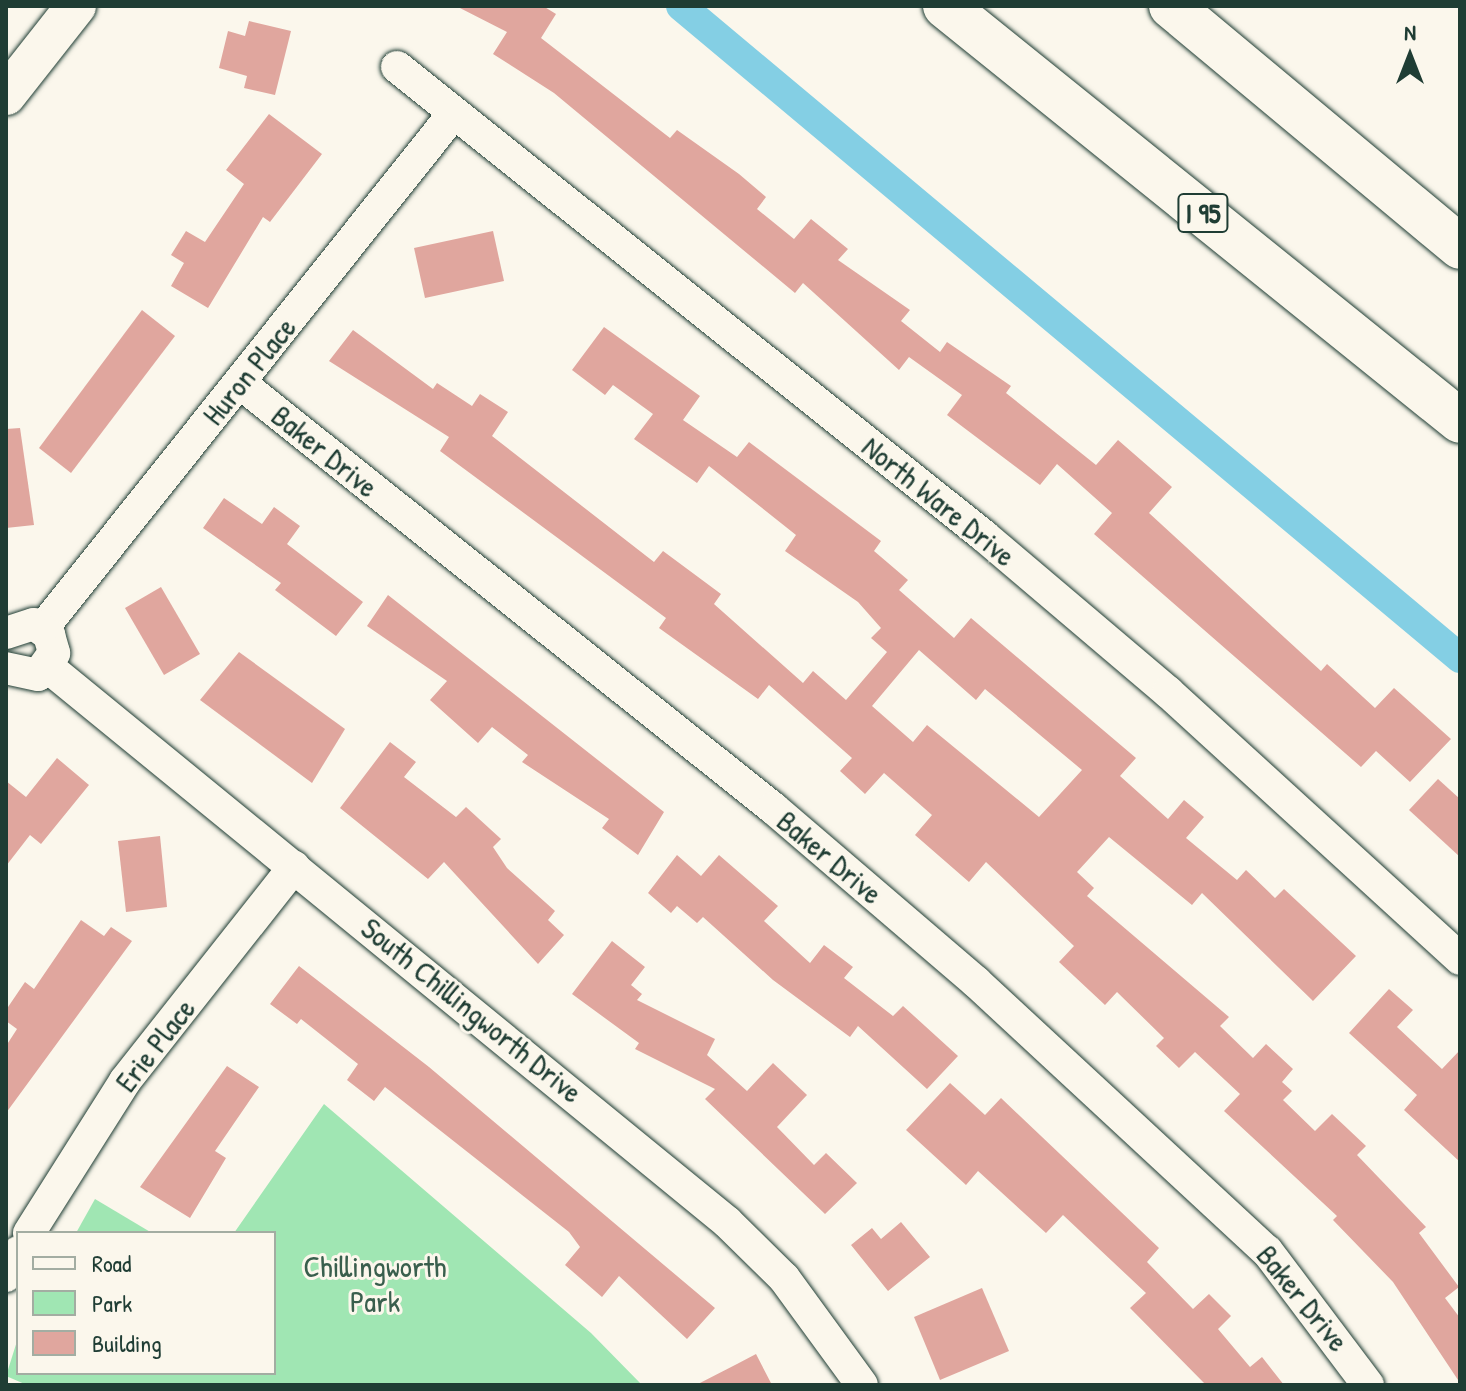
<!DOCTYPE html>
<html>
<head>
<meta charset="utf-8">
<style>
	body { margin:0 }
	#map { position:relative; width:1466px; height:1391px; overflow:hidden; background:#fbf7ec; font-family:"Patrick Hand",sans-serif }
	div>[style] { position:absolute }
	[style*='--x'] { left:calc(var(--x)*1px); top:calc(var(--y)*1px); width:calc(var(--w)*1px); rotate:calc(var(--a)*1deg) }
	.green>* { inset:0; background:#a0e6b3 }
	.canal>* { height:30px; margin:-15px; padding:0 15px; transform-origin:15px; border-radius:15px; background:#84cfe4 }
	.building>* { inset:0; background:#e0a69e }
	.roads { filter:drop-shadow(0 0 2px #1f3d34) drop-shadow(0 0 2px #1f3d34) }
	.minor>* { height:32px; margin:-16px; padding:0 16px; transform-origin:16px; border-radius:16px; background:#fbf7ec }
	.tertiary>* { height:40px; margin:-20px; padding:0 20px; transform-origin:20px; border-radius:20px; background:#fbf7ec }
	.motorway>* { height:44px; margin:-22px; padding:0 22px; transform-origin:22px; border-radius:22px; background:#fbf7ec }
	span { translate:-50% -50%; white-space:nowrap; text-align:center; line-height:1.15; -webkit-text-stroke:6px #fbf7ec; paint-order:stroke }
	.shield-label span { padding:2px 6px; background:#fbf7ec; border:2px solid; border-radius:6px; -webkit-text-stroke-width:0 }
	.shield-label { font-size:28px; color:#1f3d34; font-weight:700 }
	.street-label { font-size:30px; color:#1f3d34 }
	.park-label { font-size:30px; color:#395f4d }
	.frame { position:absolute; inset:0; border:8px solid #1f3d34; pointer-events:none }
	.legend { position:absolute; left:16px; top:1231px; width:260px; height:144px; box-sizing:border-box; background:#fbf7ec; border:2px solid #a3ada2; margin:0; padding:10px 14px; list-style:none; font-size:24px; color:#1f3d34 }
	.legend li { display:flex; align-items:center; gap:16px; height:40px }
	.legend b { width:40px; border:2px solid #a3ada2 }
	.north { position:absolute; left:1370px; top:16px; width:80px; height:80px; -webkit-text-stroke:6px #fbf7ec; paint-order:stroke; rotate:0deg; font-size:22px; font-weight:700; line-height:32px; text-align:center; color:#1f3d34 }
	.north::after { content:''; display:block; margin:auto; width:28px; height:36px; background:#1f3d34; clip-path:polygon(50% 0,100% 100%,50% 72%,0 100%) }
</style>
</head>
<body>
<div id="map">
	<div class="green">
		<i style="clip-path:polygon(324px 1104px,591px 1333px,642px 1385px,27px 1385px,6px 1376px,18px 1338px,18px 1373px,274px 1373px,274px 1233px,234px 1233px)"></i>
		<i style="clip-path:polygon(95px 1199px,152px 1233px,76px 1233px)"></i>
	</div>
	<div class="canal">
		<i style="--x:681;--y:6;--w:1016;--a:39.93"></i>
	</div>
	<div class="building">
		<i style="clip-path:polygon(456px 6px,543px 6px,556px 14px,541px 38px,670px 138px,677px 130px,739px 174px,766px 197px,757px 209px,794px 239px,811px 219px,848px 249px,838px 260px,910px 310px,901px 321px,940px 352px,947px 342px,1011px 386px,1006px 393px,1096px 465px,1118px 440px,1172px 487px,1149px 513px,1321px 671px,1327px 664px,1375px 708px,1394px 688px,1451px 739px,1410px 782px,1376px 751px,1361px 767px,1094px 534px,1112px 513px,1057px 464px,1040px 485px,947px 415px,962px 395px,909px 357px,899px 370px,803px 283px,795px 293px,554px 93px,493px 54px,507px 32px)"></i>
		<i style="clip-path:polygon(249px 21px,291px 31px,275px 95px,244px 88px,247px 76px,219px 68px,228px 31px,245px 36px)"></i>
		<i style="clip-path:polygon(269px 114px,322px 154px,270px 222px,263px 217px,208px 308px,171px 286px,184px 263px,171px 255px,186px 231px,205px 242px,244px 184px,226px 170px)"></i>
		<i style="clip-path:polygon(493px 231px,504px 281px,425px 298px,414px 248px)"></i>
		<i style="clip-path:polygon(142px 310px,175px 336px,71px 473px,39px 448px)"></i>
		<i style="clip-path:polygon(evenodd,604px 327px,700px 396px,683px 420px,737px 457px,749px 442px,881px 541px,874px 551px,908px 580px,899px 590px,954px 638px,971px 618px,1136px 758px,1120px 776px,1168px 819px,1184px 800px,1204px 817px,1186px 838px,1237px 880px,1246px 870px,1275px 898px,1284px 889px,1356px 956px,1313px 1001px,1202px 893px,1192px 905px,1109px 837px,1077px 872px,1094px 888px,1087px 896px,1229px 1017px,1220px 1026px,1253px 1058px,1266px 1044px,1293px 1069px,1282px 1082px,1292px 1091px,1283px 1100px,1315px 1131px,1332px 1114px,1366px 1146px,1357px 1155px,1426px 1227px,1419px 1233px,1459px 1287px,1445px 1298px,1460px 1318px,1460px 1383px,1393px 1282px,1333px 1220px,1337px 1216px,1224px 1111px,1240px 1094px,1195px 1052px,1179px 1068px,1156px 1046px,1164px 1038px,1117px 992px,1105px 1005px,1059px 962px,1074px 946px,986px 862px,969px 882px,915px 835px,932px 815px,884px 773px,865px 794px,840px 771px,852px 758px,769px 685px,758px 699px,659px 628px,666px 618px,440px 451px,449px 437px,329px 361px,353px 330px,433px 389px,437px 383px,472px 406px,480px 394px,508px 412px,492px 436px,654px 562px,663px 551px,721px 594px,714px 604px,803px 683px,813px 671px,846px 700px,887px 652px,871px 638px,881px 628px,858px 602px,785px 551px,796px 535px,709px 466px,697px 483px,634px 439px,653px 414px,613px 385px,605px 395px,572px 370px,604px 327px,919px 650px,976px 700px,985px 689px,1082px 770px,1039px 817px,927px 725px,913px 742px,872px 706px,919px 650px)"></i>
		<i style="clip-path:polygon(20px 428px,34px 525px,6px 528px,6px 429px)"></i>
		<i style="clip-path:polygon(224px 498px,262px 524px,274px 507px,300px 526px,287px 544px,363px 602px,336px 636px,275px 590px,281px 583px,203px 528px)"></i>
		<i style="clip-path:polygon(161px 587px,200px 654px,164px 675px,125px 608px)"></i>
		<i style="clip-path:polygon(388px 595px,664px 812px,638px 855px,602px 828px,609px 819px,522px 762px,528px 755px,492px 727px,478px 743px,430px 700px,447px 681px,367px 626px)"></i>
		<i style="clip-path:polygon(239px 652px,345px 729px,312px 783px,200px 700px)"></i>
		<i style="clip-path:polygon(390px 742px,416px 762px,404px 777px,456px 817px,466px 807px,501px 839px,493px 847px,507px 868px,555px 911px,548px 920px,564px 935px,538px 964px,444px 862px,428px 879px,340px 808px)"></i>
		<i style="clip-path:polygon(57px 758px,89px 785px,41px 844px,30px 835px,6px 866px,6px 781px,26px 797px)"></i>
		<i style="clip-path:polygon(1438px 779px,1460px 799px,1460px 857px,1409px 810px)"></i>
		<i style="clip-path:polygon(160px 836px,167px 907px,126px 912px,118px 841px)"></i>
		<i style="clip-path:polygon(677px 855px,701px 876px,719px 855px,778px 906px,764px 921px,810px 963px,824px 945px,853px 967px,844px 978px,893px 1016px,903px 1006px,958px 1056px,927px 1089px,858px 1026px,850px 1037px,773px 980px,703px 917px,697px 923px,677px 906px,671px 913px,648px 893px)"></i>
		<i style="clip-path:polygon(81px 920px,104px 936px,111px 927px,132px 941px,6px 1113px,6px 1046px,17px 1029px,6px 1021px,6px 1010px,25px 982px,34px 989px)"></i>
		<i style="clip-path:polygon(612px 941px,645px 967px,631px 985px,642px 994px,637px 1000px,715px 1039px,707px 1055px,747px 1091px,773px 1063px,807px 1095px,777px 1127px,814px 1165px,826px 1153px,857px 1183px,825px 1214px,705px 1099px,715px 1089px,635px 1049px,639px 1043px,572px 994px)"></i>
		<i style="clip-path:polygon(299px 966px,429px 1067px,715px 1308px,687px 1339px,619px 1276px,602px 1297px,565px 1265px,580px 1247px,569px 1232px,385px 1087px,374px 1101px,347px 1080px,358px 1064px,301px 1019px,297px 1024px,270px 1004px)"></i>
		<i style="clip-path:polygon(1389px 989px,1413px 1010px,1397px 1027px,1442px 1069px,1460px 1050px,1460px 1162px,1404px 1110px,1417px 1095px,1349px 1033px)"></i>
		<i style="clip-path:polygon(227px 1066px,259px 1087px,215px 1151px,226px 1158px,190px 1218px,140px 1187px)"></i>
		<i style="clip-path:polygon(950px 1083px,985px 1115px,1001px 1098px,1159px 1248px,1147px 1262px,1193px 1309px,1209px 1294px,1231px 1316px,1218px 1329px,1250px 1367px,1262px 1357px,1284px 1385px,1206px 1385px,1130px 1308px,1146px 1293px,1063px 1215px,1046px 1233px,978px 1171px,966px 1185px,906px 1130px)"></i>
		<i style="clip-path:polygon(901px 1222px,930px 1257px,888px 1291px,851px 1245px,872px 1228px,881px 1239px)"></i>
		<i style="clip-path:polygon(982px 1288px,1009px 1351px,940px 1380px,914px 1317px)"></i>
		<i style="clip-path:polygon(756px 1354px,772px 1385px,696px 1385px,737px 1364px)"></i>
	</div>
	<div class="roads">
		<div class="minor">
			<i style="--x:397;--y:67;--w:751;--a:38.62"></i>
			<i style="--x:984;--y:536;--w:241;--a:40.3"></i>
			<i style="--x:1168;--y:692;--w:396;--a:42.4"></i>
			<i style="--x:240;--y:383;--w:682;--a:38.57"></i>
			<i style="--x:773;--y:808;--w:267;--a:40.6"></i>
			<i style="--x:976;--y:982;--w:396;--a:42.8"></i>
			<i style="--x:1267;--y:1251;--w:168;--a:53"></i>
			<i style="--x:43;--y:628;--w:659;--a:-51.41"></i>
			<i style="--x:6;--y:633;--w:29;--a:-18"></i>
			<i style="--x:34;--y:624;--w:19;--a:36"></i>
			<i style="--x:49;--y:635;--w:19;--a:74"></i>
			<i style="--x:54;--y:653;--w:27;--a:126"></i>
			<i style="--x:38;--y:675;--w:33;--a:-168"></i>
			<i style="--x:48;--y:667;--w:877;--a:39.26"></i>
			<i style="--x:727;--y:1222;--w:80;--a:44.5"></i>
			<i style="--x:784;--y:1278;--w:132;--a:53.9"></i>
			<i style="--x:29;--y:1233;--w:180;--a:-57.7"></i>
			<i style="--x:125;--y:1081;--w:273;--a:-51.7"></i>
			<i style="--x:6;--y:1276;--w:27;--a:-63"></i>
		</div>
		<div class="tertiary">
			<i style="--x:6;--y:95;--w:113;--a:-51.8"></i>
		</div>
		<div class="motorway">
			<i style="--x:945;--y:6;--w:661;--a:38.86"></i>
			<i style="--x:1171;--y:6;--w:376;--a:39.8"></i>
		</div>
	</div>
	<div class="shield-label">
		<span style="left:1203px;top:213px">I 95</span>
	</div>
	<div class="street-label">
		<span style="left:249px;top:371px;rotate:-51deg">Huron Place</span>
		<span style="left:325px;top:451px;rotate:39deg">Baker Drive</span>
		<span style="left:939px;top:501px;rotate:39deg">North Ware Drive</span>
		<span style="left:830px;top:857px;rotate:40deg">Baker Drive</span>
		<span style="left:472px;top:1010px;rotate:39deg">South Chillingworth Drive</span>
		<span style="left:155px;top:1045px;rotate:-52deg">Erie Place</span>
		<span style="left:1303px;top:1298px;rotate:51deg">Baker Drive</span>
	</div>
	<div class="park-label">
		<span style="left:375px;top:1283px">Chillingworth<br>Park</span>
	</div>
	<div class="frame"></div>
	<ul class="legend">
	<li><b style="height:10px;background:#fbf7ec"></b>Road</li>
	<li><b style="height:22px;background:#a0e6b3"></b>Park</li>
	<li><b style="height:22px;background:#e0a69e"></b>Building</li>
	</ul>
	<div class="north">N</div>
</div>
</body>
</html>
